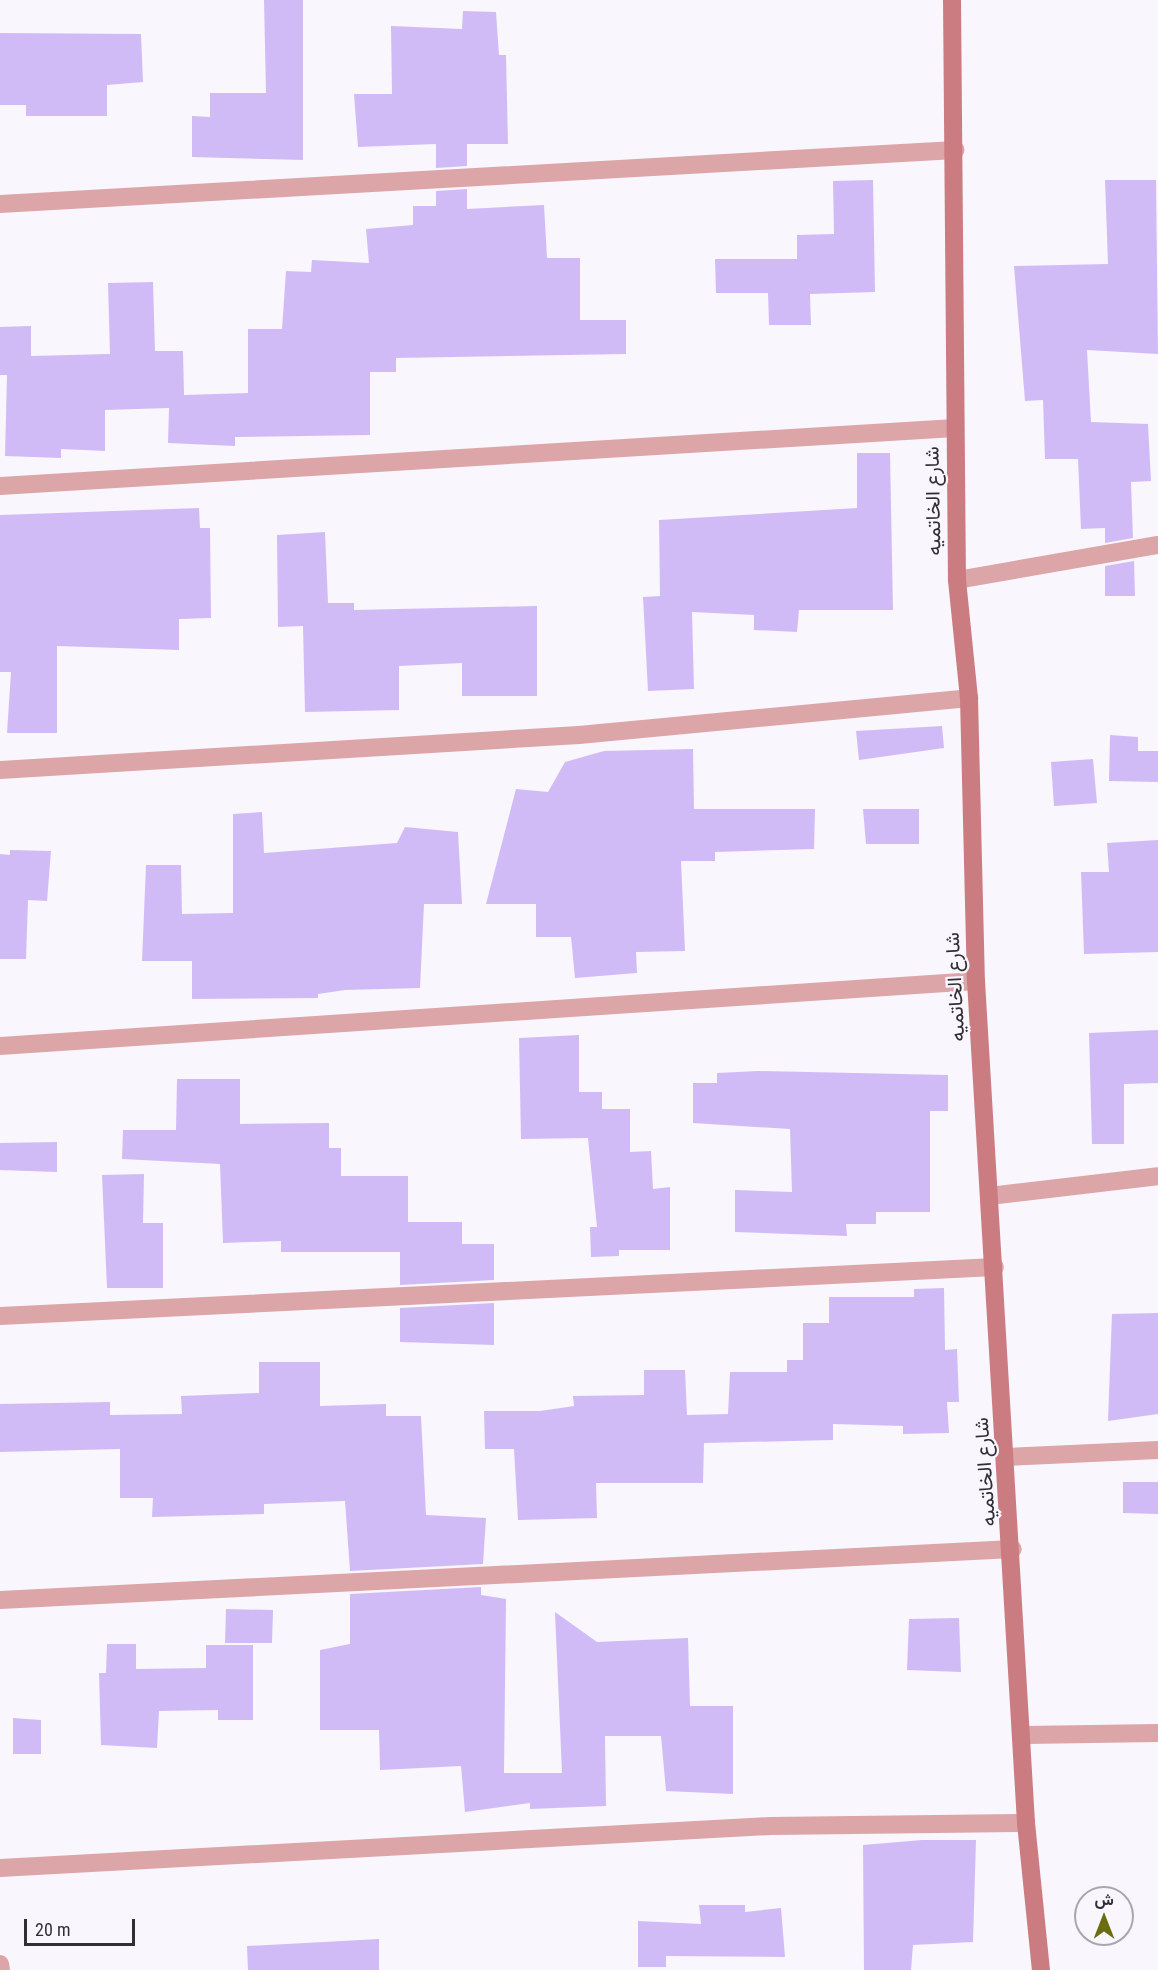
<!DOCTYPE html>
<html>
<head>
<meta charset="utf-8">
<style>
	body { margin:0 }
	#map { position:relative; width:1158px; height:1970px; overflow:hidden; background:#f9f6fe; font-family:"Roboto Condensed",Vazirmatn,sans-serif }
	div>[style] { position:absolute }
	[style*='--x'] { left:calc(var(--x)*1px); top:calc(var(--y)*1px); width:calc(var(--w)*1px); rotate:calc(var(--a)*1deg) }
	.building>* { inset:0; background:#d1bbf7 }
	.street>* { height:18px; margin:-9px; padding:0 9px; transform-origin:9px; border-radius:9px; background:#dca5a8 }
	.secondary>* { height:18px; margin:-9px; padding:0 9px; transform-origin:9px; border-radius:9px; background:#cb7c81 }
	span { translate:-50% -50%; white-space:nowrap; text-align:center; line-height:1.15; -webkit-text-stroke:4.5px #f9f6fe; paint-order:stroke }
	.street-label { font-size:20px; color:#312f34 }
	.north { position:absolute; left:1074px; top:1886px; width:60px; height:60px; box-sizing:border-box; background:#f9f6fe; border:2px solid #a9a6ad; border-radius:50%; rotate:0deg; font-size:16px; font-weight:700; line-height:24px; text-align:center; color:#312f34 }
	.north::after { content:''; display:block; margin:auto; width:21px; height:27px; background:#6b6d0e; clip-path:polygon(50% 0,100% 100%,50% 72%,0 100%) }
	.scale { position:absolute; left:24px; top:1919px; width:111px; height:27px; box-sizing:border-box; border:3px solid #312f34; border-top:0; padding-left:8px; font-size:18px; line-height:21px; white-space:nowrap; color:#312f34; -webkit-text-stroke:4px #f9f6fe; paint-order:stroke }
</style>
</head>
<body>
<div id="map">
	<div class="building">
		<i style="clip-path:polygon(264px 0,303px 0,303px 160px,192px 157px,192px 116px,210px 117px,210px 93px,266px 93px)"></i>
		<i style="clip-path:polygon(463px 11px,496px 12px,499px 55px,506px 55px,508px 144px,467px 144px,467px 166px,436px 168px,436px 144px,358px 147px,354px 94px,392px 94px,391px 26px,462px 29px)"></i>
		<i style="clip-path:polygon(0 33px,141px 34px,143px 82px,107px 85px,107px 116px,26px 116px,26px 105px,0 105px)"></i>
		<i style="clip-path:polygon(873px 180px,875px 292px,810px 294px,811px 325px,769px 325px,768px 293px,716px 293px,715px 259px,797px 259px,797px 235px,834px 234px,833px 181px)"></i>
		<i style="clip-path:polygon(1105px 180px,1156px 180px,1158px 354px,1087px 350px,1091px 422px,1148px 424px,1151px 481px,1131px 482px,1133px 538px,1105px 543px,1105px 528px,1081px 529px,1078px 459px,1045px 459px,1043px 400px,1025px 401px,1014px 266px,1108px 264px)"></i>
		<i style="clip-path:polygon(467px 189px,467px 209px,544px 205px,547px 258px,580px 258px,580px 320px,626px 320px,626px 354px,396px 358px,396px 372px,370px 372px,370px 435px,235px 437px,235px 446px,168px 443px,169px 408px,105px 410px,105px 451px,61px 449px,61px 458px,5px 456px,7px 375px,0 375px,0 327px,31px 326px,31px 356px,110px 354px,108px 283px,153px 282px,155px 351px,183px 351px,184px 395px,248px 393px,248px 329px,282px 329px,286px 271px,311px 272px,312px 260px,369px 263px,366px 229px,413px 225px,413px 206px,436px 206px,436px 191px)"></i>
		<i style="clip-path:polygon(857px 453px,890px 453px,893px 610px,799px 610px,797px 632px,754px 630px,754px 615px,692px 612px,694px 689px,648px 691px,643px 597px,660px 596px,659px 520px,857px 508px)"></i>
		<i style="clip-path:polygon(199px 508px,200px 528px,210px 528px,211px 618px,179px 619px,179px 650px,57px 646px,57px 733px,7px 733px,11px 672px,0 672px,0 515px)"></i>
		<i style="clip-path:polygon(325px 532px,328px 603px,354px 603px,354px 610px,537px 606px,537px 696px,462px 696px,462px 663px,399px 666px,399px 710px,305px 712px,303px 626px,278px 627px,277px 535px)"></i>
		<i style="clip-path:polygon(1134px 561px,1135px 596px,1105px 596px,1105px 566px)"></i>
		<i style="clip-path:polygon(942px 726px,944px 748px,859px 760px,856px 731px)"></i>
		<i style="clip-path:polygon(1110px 735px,1138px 737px,1138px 751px,1158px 751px,1158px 782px,1109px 781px)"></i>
		<i style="clip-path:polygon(693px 749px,694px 809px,815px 809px,814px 849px,715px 852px,715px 861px,681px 861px,685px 951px,636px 952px,637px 973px,575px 978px,571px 937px,536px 937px,536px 904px,486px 904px,516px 789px,548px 792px,565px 762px,604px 751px)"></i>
		<i style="clip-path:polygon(1093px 759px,1097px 803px,1054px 806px,1051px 762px)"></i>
		<i style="clip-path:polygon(863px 809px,919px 809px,919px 844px,866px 844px)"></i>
		<i style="clip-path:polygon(262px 812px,264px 853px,397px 843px,405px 827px,458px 832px,462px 904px,424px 904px,420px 988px,345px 990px,318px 994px,318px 998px,192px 999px,192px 961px,142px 961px,146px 865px,181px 865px,182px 914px,233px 913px,233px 814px)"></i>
		<i style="clip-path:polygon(1158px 840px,1158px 952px,1084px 954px,1081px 872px,1109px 872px,1107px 843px)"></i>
		<i style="clip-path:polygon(10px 850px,51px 851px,47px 901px,28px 900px,26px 959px,0 959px,0 854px,10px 855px)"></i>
		<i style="clip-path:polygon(1158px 1030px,1158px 1083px,1124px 1084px,1124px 1144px,1092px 1144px,1089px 1033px)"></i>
		<i style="clip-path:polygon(579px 1035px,579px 1092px,602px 1092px,602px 1109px,630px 1109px,630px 1152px,651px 1151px,653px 1189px,670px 1187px,670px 1250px,619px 1250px,619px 1256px,591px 1257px,590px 1227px,597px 1227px,588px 1138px,521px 1139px,519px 1038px)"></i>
		<i style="clip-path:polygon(758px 1071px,948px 1075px,948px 1111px,930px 1111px,930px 1212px,876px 1212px,876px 1224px,846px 1224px,847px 1236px,735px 1232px,735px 1190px,792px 1192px,790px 1129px,693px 1123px,693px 1083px,717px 1083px,717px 1073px)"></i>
		<i style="clip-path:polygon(177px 1079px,240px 1079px,240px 1124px,329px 1123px,329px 1148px,341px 1148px,341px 1176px,408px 1176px,408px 1222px,462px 1222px,462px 1244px,494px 1244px,494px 1280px,400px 1285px,400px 1252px,281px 1252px,281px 1241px,223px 1243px,220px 1164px,122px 1159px,123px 1130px,176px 1130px)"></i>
		<i style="clip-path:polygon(57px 1142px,57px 1172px,0 1170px,0 1143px)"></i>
		<i style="clip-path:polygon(144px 1174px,143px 1223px,163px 1223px,163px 1288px,107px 1288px,102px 1175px)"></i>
		<i style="clip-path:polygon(944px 1288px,945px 1350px,957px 1349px,959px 1402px,947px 1402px,949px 1433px,903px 1434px,903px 1426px,833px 1424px,833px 1440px,704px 1443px,703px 1483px,596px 1483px,597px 1518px,518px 1520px,514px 1449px,485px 1449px,484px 1411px,540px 1411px,574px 1406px,573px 1396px,644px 1395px,644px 1370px,685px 1370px,687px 1415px,728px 1414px,730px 1372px,787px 1372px,787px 1360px,803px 1360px,803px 1323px,829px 1323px,829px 1297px,914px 1297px,914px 1289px)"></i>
		<i style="clip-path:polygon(494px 1303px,494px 1345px,400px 1342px,400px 1308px)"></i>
		<i style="clip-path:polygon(1158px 1313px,1158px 1414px,1108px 1421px,1112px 1314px)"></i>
		<i style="clip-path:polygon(259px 1362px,320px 1362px,320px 1406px,386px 1404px,386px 1416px,421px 1416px,426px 1515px,486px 1518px,483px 1564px,350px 1571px,345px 1501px,264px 1504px,264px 1514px,152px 1517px,153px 1498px,120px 1498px,120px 1449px,0 1452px,0 1404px,110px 1402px,110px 1415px,182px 1414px,181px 1396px,259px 1393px)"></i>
		<i style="clip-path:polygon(1123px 1482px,1158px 1482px,1158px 1514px,1123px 1513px)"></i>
		<i style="clip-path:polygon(481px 1587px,481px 1595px,506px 1599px,504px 1773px,562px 1773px,555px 1612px,597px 1642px,688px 1638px,690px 1706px,733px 1706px,733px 1794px,666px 1791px,661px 1736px,605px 1736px,606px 1806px,530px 1809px,530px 1803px,465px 1812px,461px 1766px,380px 1770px,379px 1730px,320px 1730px,320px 1650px,350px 1644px,350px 1594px)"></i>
		<i style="clip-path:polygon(226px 1609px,273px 1610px,272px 1643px,225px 1643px)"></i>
		<i style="clip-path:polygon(959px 1618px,961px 1672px,907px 1670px,909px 1619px)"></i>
		<i style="clip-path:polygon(107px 1644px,136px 1644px,136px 1669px,206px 1668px,206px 1645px,253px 1645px,253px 1720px,218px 1720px,218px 1710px,159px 1711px,157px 1748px,101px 1745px,99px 1673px,106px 1673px)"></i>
		<i style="clip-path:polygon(13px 1718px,41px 1720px,41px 1754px,13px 1754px)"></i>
		<i style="clip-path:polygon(922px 1840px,976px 1840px,973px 1942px,913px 1945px,911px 1970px,864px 1970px,863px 1845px)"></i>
		<i style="clip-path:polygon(699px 1905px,745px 1905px,745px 1912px,781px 1908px,785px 1957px,666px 1956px,666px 1967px,638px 1967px,638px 1921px,701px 1924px)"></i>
		<i style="clip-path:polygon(379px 1939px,379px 1970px,248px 1970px,247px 1946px)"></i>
	</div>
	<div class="street">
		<i style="--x:0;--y:204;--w:957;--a:-3.24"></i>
		<i style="--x:0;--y:486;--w:957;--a:-3.48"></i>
		<i style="--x:957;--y:580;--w:204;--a:-9.9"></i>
		<i style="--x:0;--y:770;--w:580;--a:-3.46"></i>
		<i style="--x:579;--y:735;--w:392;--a:-5.4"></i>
		<i style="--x:0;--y:1046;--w:978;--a:-3.81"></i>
		<i style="--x:989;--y:1196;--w:170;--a:-6.7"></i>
		<i style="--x:0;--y:1316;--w:996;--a:-2.82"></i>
		<i style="--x:1007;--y:1457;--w:151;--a:-2.7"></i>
		<i style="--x:0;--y:1600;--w:1014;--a:-2.88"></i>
		<i style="--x:1025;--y:1735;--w:133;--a:-0.9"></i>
		<i style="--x:0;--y:1868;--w:772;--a:-3.12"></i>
		<i style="--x:771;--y:1826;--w:255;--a:-0.7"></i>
		<i style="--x:0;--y:1964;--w:6;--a:81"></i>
	</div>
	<div class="secondary">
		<i style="--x:952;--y:0;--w:580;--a:89.51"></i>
		<i style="--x:957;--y:580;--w:119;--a:84.2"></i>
		<i style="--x:969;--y:698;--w:283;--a:88.6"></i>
		<i style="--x:976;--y:981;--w:843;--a:86.6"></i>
		<i style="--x:1026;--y:1823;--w:148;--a:84.2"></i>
	</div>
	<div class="street-label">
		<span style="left:933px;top:501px;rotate:-91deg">شارع الخاتميه</span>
		<span style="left:955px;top:987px;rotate:-93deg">شارع الخاتميه</span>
		<span style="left:985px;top:1472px;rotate:-94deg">شارع الخاتميه</span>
	</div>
	<div class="north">ش</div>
	<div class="scale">20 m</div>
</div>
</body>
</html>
